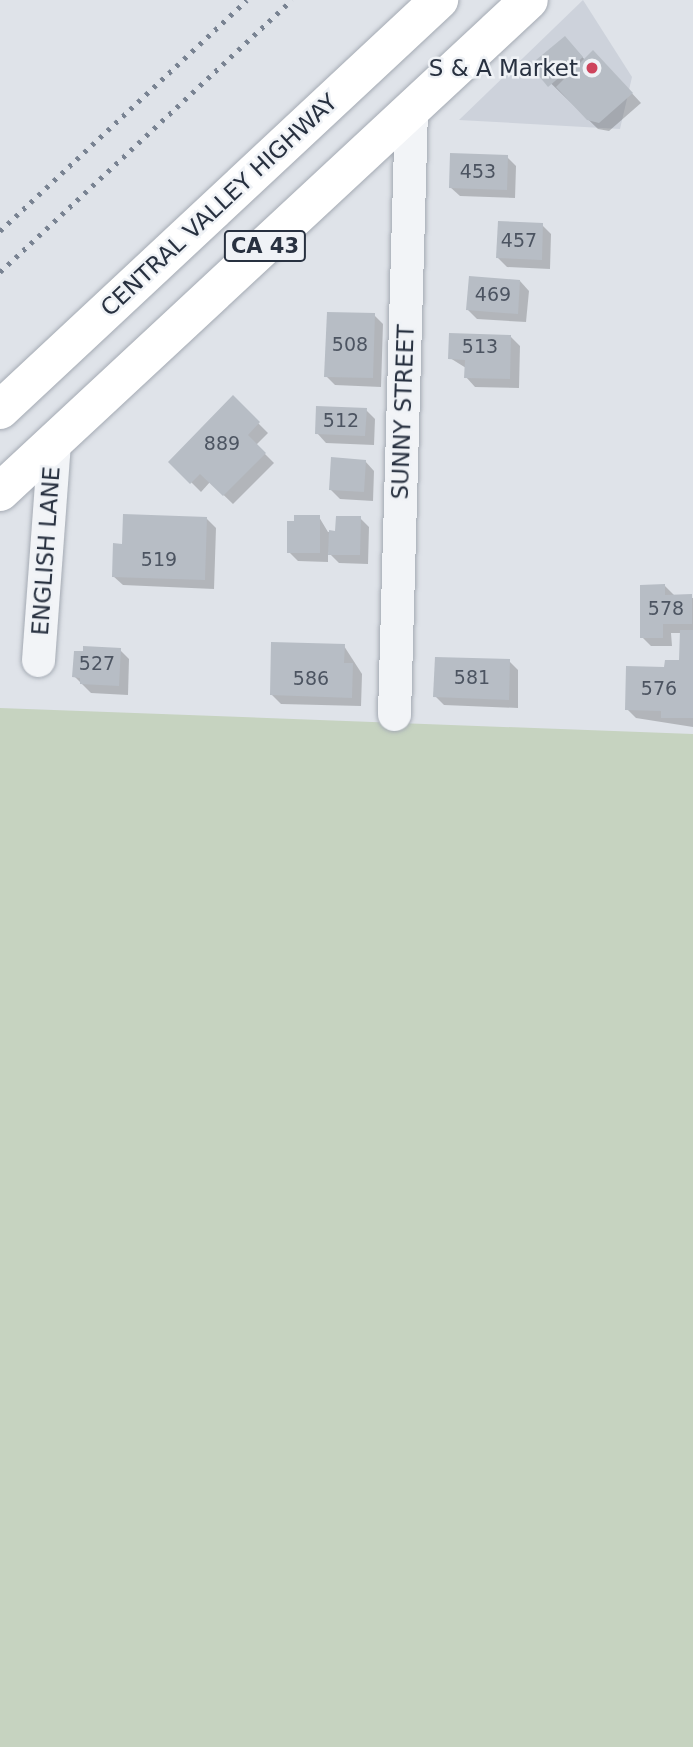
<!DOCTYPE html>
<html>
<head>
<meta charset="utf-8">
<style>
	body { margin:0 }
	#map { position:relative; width:693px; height:1747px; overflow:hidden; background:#dfe3e9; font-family:"DejaVu Sans",sans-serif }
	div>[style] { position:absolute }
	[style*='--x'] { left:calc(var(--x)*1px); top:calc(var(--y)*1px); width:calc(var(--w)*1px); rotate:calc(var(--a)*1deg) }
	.built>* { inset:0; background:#cdd2db }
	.green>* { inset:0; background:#c6d3c0 }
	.shadow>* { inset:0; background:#0003 }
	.building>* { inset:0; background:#b7bdc5 }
	.roads { filter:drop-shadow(0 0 2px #a4aab3) drop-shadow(0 0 2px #a4aab3) }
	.minor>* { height:33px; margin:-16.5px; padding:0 16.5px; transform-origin:16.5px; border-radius:16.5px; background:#f2f4f7 }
	.major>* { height:38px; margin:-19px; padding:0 19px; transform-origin:19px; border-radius:19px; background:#fff }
	.rail>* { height:5px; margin-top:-2.5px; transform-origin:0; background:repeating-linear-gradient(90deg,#798392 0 3.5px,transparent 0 10.5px) }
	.dots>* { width:19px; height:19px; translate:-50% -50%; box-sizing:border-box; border:4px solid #eff2f6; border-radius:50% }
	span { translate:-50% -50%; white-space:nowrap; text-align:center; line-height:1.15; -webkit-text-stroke:5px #eff2f6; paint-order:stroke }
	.number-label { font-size:19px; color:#4c5461 }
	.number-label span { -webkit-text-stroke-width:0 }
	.shield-label span { padding:2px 5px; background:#eff2f6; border:2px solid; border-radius:5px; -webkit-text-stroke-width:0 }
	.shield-label { font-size:21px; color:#283140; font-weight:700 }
	.poi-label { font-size:23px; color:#283140 }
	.right { translate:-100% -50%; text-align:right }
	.street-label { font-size:23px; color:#283140 }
</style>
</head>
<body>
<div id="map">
	<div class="built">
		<i style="clip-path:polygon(583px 0,632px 77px,620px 129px,459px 120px)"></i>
	</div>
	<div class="green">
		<i style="clip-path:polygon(0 708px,693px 734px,693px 1747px,0 1747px)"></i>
	</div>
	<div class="shadow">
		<i style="clip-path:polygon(569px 42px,585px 60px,602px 61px,641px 103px,609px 131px,598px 129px,533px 66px)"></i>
		<i style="clip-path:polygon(507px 157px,516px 166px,515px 198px,460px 196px,450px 187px)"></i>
		<i style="clip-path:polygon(542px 225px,551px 234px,550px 269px,507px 267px,498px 258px)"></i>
		<i style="clip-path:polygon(520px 281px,529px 291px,526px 322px,477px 319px,468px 310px)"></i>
		<i style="clip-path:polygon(374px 315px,383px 324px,381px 387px,335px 385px,326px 376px)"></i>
		<i style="clip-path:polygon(511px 337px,520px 346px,519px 388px,475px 387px,466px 377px,466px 368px,450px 358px)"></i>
		<i style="clip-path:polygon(233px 398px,268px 433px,256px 445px,274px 463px,233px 504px,210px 482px,201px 492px,171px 462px)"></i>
		<i style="clip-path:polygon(366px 410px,375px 419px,374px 445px,326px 443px,317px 433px)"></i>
		<i style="clip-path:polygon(365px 461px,374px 471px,373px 501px,340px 499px,331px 490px)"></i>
		<i style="clip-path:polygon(319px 517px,328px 532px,337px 532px,360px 518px,369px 527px,368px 564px,339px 563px,328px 552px,328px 562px,298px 561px,289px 552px)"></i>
		<i style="clip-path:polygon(207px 519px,216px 528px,214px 589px,123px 585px,113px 576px,124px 545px)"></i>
		<i style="clip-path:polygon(665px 586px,675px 596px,693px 598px,693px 727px,636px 718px,627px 709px,666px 669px,681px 662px,682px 633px,671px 633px,672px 646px,651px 646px,642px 637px)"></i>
		<i style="clip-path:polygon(344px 646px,362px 674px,361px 706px,281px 704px,271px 694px)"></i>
		<i style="clip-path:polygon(120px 650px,129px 659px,128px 695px,91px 693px,74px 676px,85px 653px)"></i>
		<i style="clip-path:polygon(509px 661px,518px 670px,518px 708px,444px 705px,435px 696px)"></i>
	</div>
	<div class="building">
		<i style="clip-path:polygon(565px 36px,583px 57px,548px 87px,530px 65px)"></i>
		<i style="clip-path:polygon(593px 50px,633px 93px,599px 123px,587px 120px,556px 87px)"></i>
		<i style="clip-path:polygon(450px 153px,508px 155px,507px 190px,449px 188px)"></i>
		<i style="clip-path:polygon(498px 221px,543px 223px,542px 260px,496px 258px)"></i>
		<i style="clip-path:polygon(469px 276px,520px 280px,518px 314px,466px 310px)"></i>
		<i style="clip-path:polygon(327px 312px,375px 313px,373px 378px,324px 377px)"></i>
		<i style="clip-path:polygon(449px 333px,511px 335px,510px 379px,464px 378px,465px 360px,448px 359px)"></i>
		<i style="clip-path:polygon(233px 395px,260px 422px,248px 435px,266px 453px,223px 496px,200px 474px,190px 484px,168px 462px)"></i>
		<i style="clip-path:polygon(316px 406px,367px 408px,365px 436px,315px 434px)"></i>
		<i style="clip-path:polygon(331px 457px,366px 460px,364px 492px,329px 490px)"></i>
		<i style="clip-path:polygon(123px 514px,207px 517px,205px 580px,112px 577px,113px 543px,122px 544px)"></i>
		<i style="clip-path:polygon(294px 515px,320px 515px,320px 553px,287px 553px,287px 521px,294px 521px)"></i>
		<i style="clip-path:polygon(336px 516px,361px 516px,360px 555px,328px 555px,329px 530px,335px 531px)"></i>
		<i style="clip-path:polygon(665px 584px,665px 595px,692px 594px,692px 624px,663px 624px,663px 638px,640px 638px,640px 585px)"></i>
		<i style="clip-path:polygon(680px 630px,693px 630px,693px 718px,661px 718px,661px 711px,625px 710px,626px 666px,664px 667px,665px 660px,679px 660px)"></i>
		<i style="clip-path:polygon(271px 642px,345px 644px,344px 663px,353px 663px,352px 698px,270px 695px)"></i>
		<i style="clip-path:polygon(83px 646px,121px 648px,119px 686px,80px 684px,80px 678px,72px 677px,74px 651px,83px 651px)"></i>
		<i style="clip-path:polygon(435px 657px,510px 659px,509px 700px,433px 697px)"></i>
	</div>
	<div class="roads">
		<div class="minor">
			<i style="--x:38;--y:660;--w:219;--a:-85.8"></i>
			<i style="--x:394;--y:714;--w:603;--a:-88.39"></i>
		</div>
		<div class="major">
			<i style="--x:0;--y:410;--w:601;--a:-43.04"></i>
			<i style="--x:0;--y:492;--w:722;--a:-42.92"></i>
		</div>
	</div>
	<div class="rail">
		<i style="--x:0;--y:231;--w:338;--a:-43.1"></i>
		<i style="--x:0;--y:272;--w:399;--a:-43"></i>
	</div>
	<div class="dots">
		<i style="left:592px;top:68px;background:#ce445c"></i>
	</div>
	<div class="number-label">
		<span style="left:478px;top:172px">453</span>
		<span style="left:519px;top:241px">457</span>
		<span style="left:493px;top:295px">469</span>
		<span style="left:350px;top:345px">508</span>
		<span style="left:480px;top:347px">513</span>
		<span style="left:341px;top:421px">512</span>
		<span style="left:222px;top:444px">889</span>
		<span style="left:159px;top:560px">519</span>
		<span style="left:666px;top:609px">578</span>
		<span style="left:97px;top:664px">527</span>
		<span style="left:472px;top:678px">581</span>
		<span style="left:311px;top:679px">586</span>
		<span style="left:659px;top:689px">576</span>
	</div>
	<div class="shield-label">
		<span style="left:265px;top:246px">CA 43</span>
	</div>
	<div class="poi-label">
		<span class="right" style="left:578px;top:68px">S &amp; A Market</span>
	</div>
	<div class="street-label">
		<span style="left:219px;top:205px;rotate:-43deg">CENTRAL VALLEY HIGHWAY</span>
		<span style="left:403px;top:412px;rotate:-88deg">SUNNY STREET</span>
		<span style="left:46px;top:551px;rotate:-86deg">ENGLISH LANE</span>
	</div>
</div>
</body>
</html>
